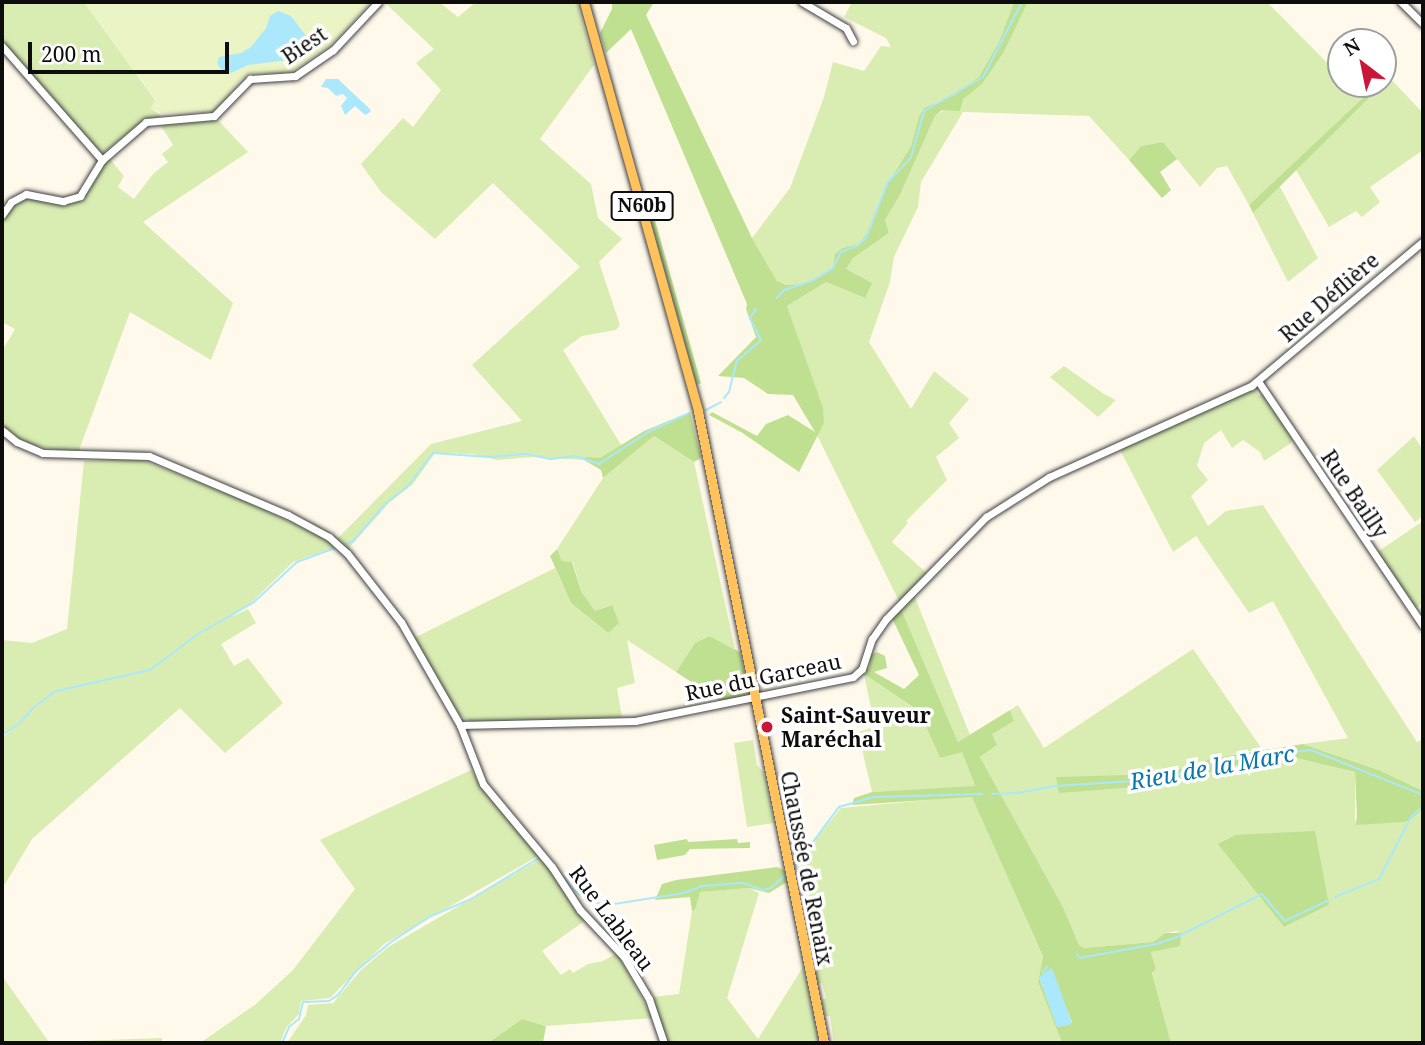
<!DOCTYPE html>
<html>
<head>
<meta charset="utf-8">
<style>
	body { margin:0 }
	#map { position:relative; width:1425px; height:1045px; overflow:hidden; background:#fff9ec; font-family:"Noto Serif",serif }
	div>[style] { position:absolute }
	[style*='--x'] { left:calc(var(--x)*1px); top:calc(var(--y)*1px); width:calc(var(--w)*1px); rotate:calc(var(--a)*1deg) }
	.green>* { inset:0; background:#d9edb2 }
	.forest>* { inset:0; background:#bee090 }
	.pitch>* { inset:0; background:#eaf4c5 }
	.water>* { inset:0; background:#abe8fc }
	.stream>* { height:2px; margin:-1px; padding:0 1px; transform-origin:1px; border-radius:1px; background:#abe8fc }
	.roads { filter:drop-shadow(0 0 2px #404040) drop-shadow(0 0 2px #404040) }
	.minor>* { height:7px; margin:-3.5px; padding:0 3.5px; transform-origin:3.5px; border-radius:3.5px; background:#fff }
	.major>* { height:9px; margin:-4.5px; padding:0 4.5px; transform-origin:4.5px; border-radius:4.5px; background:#ffc25c }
	.dots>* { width:19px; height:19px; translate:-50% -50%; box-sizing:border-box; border:4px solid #fff; border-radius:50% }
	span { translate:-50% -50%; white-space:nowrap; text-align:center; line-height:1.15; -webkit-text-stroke:7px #fff; paint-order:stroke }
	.shield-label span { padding:2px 5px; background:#fff; border:2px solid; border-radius:5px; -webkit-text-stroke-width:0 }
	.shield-label { font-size:19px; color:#0d0d0d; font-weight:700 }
	.street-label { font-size:21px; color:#0d0d0d }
	.poi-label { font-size:21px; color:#0d0d0d; font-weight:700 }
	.left { translate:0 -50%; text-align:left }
	.water-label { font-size:23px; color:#0a79aa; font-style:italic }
	.frame { position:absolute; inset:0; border:4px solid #0d0d0d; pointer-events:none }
	.north { position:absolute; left:1327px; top:28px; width:70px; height:70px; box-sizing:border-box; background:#fff; border:2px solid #9e9e9e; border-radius:50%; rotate:328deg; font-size:19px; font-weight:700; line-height:28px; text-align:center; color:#0d0d0d }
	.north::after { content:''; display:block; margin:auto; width:24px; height:32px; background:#ca1737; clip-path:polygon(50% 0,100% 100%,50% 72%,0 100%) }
	.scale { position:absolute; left:28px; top:42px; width:201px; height:32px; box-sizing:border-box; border:4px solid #0d0d0d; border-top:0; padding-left:9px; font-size:21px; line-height:24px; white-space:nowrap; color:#0d0d0d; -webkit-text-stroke:5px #fff; paint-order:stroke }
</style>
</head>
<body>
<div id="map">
	<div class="green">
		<i style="clip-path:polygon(2px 2px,84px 2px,155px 100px,151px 108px,161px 116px,143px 121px,104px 152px,97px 151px,2px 41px)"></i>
		<i style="clip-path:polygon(384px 2px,439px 2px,458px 17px,476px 2px,577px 2px,594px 65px,540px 139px,591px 184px,598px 218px,622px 239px,599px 262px,620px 325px,616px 330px,582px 336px,563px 350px,623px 448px,600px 459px,584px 460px,532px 457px,497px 460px,473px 454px,435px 453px,413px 484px,389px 503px,349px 548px,390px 604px,366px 573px,309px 520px,338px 538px,431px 444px,522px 421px,472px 365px,580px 267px,493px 183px,435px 239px,381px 192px,361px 164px,403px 118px,413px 127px,441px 90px,416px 63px,434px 49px)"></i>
		<i style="clip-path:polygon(852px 2px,1014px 2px,999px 42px,980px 77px,956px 94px,924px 108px,919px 116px,911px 146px,887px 185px,866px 234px,859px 244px,842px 248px,836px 253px,833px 268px,804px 284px,786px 285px,777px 281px,752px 238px,790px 188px,824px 97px,833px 62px,864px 71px,881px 46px,891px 47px,886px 38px,844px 17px)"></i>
		<i style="clip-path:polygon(1028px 2px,1267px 2px,1341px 77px,1341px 84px,1348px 84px,1362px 99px,1249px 205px,1227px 166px,1217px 168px,1200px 187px,1163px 142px,1141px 146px,1129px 160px,1089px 116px,963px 112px,921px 182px,918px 207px,894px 257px,890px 282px,869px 342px,911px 409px,934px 371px,969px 399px,949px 423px,959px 438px,936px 457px,947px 480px,906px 521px,908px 523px,892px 542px,928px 574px,899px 601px,816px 433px,824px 423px,787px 306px,826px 282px,865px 298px,845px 269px,853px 258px,889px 233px,885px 220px,900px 195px,935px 116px,983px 83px,1004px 52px)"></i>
		<i style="clip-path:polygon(1387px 75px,1423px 113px,1423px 150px,1370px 187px,1380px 202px,1362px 217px,1356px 211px,1329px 227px,1296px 170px,1370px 97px,1367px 94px,1377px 84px,1383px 84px)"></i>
		<i style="clip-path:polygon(217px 119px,248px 152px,143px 222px,233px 303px,211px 360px,130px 312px,78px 453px,23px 444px,2px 428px,2px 351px,15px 329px,2px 322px,2px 221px,7px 211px,14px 203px,30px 196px,65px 204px,77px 201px,85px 197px,101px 165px,109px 158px,124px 176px,118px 187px,134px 199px,153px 174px,168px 162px,162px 154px,173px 145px,158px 121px)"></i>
		<i style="clip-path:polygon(1279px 185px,1318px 258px,1288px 282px,1253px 213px)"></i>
		<i style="clip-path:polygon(1064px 366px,1104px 394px,1116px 400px,1098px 417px,1050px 377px)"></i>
		<i style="clip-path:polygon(1254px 389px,1259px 396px,1265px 391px,1293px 438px,1291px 443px,1264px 461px,1260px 452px,1243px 440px,1232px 448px,1221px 430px,1204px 443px,1197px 466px,1208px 480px,1191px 496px,1208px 526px,1226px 511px,1263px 505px,1417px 742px,1423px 739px,1423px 791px,1381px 771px,1303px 744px,1348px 738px,1273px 601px,1249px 613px,1196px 536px,1173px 552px,1119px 448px)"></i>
		<i style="clip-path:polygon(654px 436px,694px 462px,735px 649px,708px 636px,695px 643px,676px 672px,627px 640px,635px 683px,617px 688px,622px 718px,472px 722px,459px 715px,400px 615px,416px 637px,555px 568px,571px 603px,608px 633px,611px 605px,595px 611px,581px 591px,573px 562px,562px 561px,557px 549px,603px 478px)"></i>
		<i style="clip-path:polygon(1414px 436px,1423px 450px,1423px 516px,1415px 522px,1377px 470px)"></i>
		<i style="clip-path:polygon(139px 459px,236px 497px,330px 540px,336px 547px,293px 562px,250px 604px,231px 617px,248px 609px,256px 623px,221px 644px,234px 666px,248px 658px,283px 703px,225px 753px,180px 708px,32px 839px,2px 889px,2px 737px,22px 723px,2px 735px,2px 640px,32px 643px,67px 629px,84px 461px)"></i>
		<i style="clip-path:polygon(1423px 521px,1423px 603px,1414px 609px,1376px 553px)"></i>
		<i style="clip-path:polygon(914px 595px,970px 735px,958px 742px,901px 609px)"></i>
		<i style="clip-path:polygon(evenodd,1193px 649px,1262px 749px,1213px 758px,1165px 774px,1161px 785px,1252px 761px,1296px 758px,1355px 772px,1355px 824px,1412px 819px,1423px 809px,1423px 1043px,1171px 1043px,1152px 972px,1156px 969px,1151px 952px,1179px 931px,1165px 933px,1153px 942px,1084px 948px,1079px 945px,1063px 907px,980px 757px,997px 745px,991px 734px,1014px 721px,1010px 710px,1018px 705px,1044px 748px,1193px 649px,1235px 835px,1329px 905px,1284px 927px,1219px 844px,1235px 835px)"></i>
		<i style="clip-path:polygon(864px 674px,919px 711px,940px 758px,962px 751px,975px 787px,872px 792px,858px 732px,875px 727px)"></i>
		<i style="clip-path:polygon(753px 740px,757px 765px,764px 773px,774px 823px,747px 827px,734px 743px)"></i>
		<i style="clip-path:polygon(471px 770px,480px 785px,540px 855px,384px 944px,330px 998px,301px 1001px,299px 1014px,286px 1028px,280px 1043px,200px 1043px,256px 1004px,293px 970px,355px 889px,320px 840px)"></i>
		<i style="clip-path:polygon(972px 796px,1043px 958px,1038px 982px,1062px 1043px,834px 1043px,830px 1016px,825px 1016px,821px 1000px,826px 998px,822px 983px,818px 984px,812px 955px,817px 947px,799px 859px,841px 808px)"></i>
		<i style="clip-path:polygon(540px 859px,548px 866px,574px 909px,586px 920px,542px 951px,561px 975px,570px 969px,573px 973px,588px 964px,603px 961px,617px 953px,653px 1018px,546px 1026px,522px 1019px,488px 1043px,287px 1043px,306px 1015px,308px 1005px,333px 1003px,361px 970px,388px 947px)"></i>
		<i style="clip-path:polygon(749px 888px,759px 893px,727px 998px,758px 1039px,803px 967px,819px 1043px,665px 1043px,653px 997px,679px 994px,692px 911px,695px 910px,699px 892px)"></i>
		<i style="clip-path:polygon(2px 976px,49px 1042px,162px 1038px,162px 1043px,2px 1043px)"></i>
	</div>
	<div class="forest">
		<i style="clip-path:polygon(612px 2px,654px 2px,646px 15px,752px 238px,777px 281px,786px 285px,804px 284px,833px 268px,835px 254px,842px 248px,859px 244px,866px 234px,887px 185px,911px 146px,919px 116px,924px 108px,956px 94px,979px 77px,999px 42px,1014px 2px,1028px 2px,1004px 52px,983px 83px,963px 99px,960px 111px,942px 110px,935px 116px,900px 195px,885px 220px,889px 233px,853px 258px,846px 269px,872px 283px,865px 298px,826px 282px,787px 306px,823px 408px,824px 423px,799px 472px,741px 432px,709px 415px,712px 412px,757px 436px,766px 424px,788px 415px,815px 432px,793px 395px,768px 394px,744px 378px,718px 376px,756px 337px,746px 309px,747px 304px,631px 29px,606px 53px,600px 33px,612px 9px)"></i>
		<i style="clip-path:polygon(1367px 94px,1370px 97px,1253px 213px,1249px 205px)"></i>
		<i style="clip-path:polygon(1163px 142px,1177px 159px,1160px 172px,1171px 190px,1162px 198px,1129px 160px,1141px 146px)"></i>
		<i style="clip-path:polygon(646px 203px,650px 203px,701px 383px,697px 385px)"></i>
		<i style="clip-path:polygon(690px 412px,701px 458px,694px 462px,654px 436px,603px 478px,601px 470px,584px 460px,586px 457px,600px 458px,644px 431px)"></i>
		<i style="clip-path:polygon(557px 549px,562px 561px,572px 562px,581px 591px,595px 611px,612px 605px,619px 623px,608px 633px,571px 603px,550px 556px)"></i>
		<i style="clip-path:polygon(evenodd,901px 609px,958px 742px,1010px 710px,1014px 721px,992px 734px,997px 745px,980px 757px,1063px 907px,1079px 945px,1084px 948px,1153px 942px,1165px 933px,1181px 933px,1180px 946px,1151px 952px,1156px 969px,1152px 973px,1171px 1043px,1062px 1043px,1038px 982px,1043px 957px,972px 797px,852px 805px,854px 798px,872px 792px,975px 786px,962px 752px,940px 758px,919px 711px,864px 674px,866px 668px,869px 669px,871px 655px,877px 652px,885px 656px,887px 668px,874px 672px,904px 689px,919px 675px,892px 618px,901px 609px,1039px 977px,1066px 1007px,1072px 1022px,1057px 1026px,1039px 977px)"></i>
		<i style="clip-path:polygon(709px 636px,740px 652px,748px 690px,745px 696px,720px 701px,676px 672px,695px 643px)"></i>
		<i style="clip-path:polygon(1303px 744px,1381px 771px,1423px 791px,1423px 809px,1412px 819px,1403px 822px,1355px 825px,1357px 817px,1355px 772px,1296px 758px,1252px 761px,1161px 785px,1059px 793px,1056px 777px,1165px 774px,1213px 758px)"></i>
		<i style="clip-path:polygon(1315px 831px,1329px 905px,1284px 927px,1218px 844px,1235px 835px)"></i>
		<i style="clip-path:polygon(687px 839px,688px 842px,737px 839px,738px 843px,750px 842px,750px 848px,690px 849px,685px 855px,657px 860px,654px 845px)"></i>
		<i style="clip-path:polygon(777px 867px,784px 870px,787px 882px,769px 893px,749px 888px,700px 892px,695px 910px,692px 911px,690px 897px,655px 900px,662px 884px,676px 880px)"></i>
		<i style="clip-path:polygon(522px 1019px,546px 1026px,543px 1043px,488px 1043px)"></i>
	</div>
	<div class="pitch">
		<i style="clip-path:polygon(84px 2px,371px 2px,329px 47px,290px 73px,251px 73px,240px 80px,216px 112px,161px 113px,151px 108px,155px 99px)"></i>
	</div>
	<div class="water">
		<i style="clip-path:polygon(278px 11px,291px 16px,309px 40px,306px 51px,288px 60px,248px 65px,231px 73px,222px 71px,217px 63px,219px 57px,241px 53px,251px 47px,266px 28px,270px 16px)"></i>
		<i style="clip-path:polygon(326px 79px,338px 79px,371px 110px,369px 113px,365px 115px,355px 106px,345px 115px,341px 106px,347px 98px,343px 94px,336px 96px,328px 88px,321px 87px)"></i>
		<i style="clip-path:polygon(1052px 968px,1072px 1023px,1069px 1025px,1057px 1027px,1039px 977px)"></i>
	</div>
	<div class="stream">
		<i style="--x:777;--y:298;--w:11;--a:-49"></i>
		<i style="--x:784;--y:290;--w:29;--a:-18"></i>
		<i style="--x:812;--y:281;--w:23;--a:-31"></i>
		<i style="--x:832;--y:269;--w:19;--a:-62"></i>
		<i style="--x:841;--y:252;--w:17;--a:-21"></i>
		<i style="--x:857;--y:246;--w:12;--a:-42"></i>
		<i style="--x:866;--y:238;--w:60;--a:-68.6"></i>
		<i style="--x:888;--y:182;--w:34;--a:-47"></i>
		<i style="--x:911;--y:157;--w:48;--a:-74.2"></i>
		<i style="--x:924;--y:111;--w:68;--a:-30"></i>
		<i style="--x:983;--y:77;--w:85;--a:-62.5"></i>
		<i style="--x:724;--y:398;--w:8;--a:-50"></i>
		<i style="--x:729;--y:392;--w:32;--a:-76"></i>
		<i style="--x:737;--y:361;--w:32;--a:-41"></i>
		<i style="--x:761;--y:340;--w:25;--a:-117"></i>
		<i style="--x:750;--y:318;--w:11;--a:-56"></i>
		<i style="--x:706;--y:410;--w:17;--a:-28"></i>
		<i style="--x:346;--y:544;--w:8;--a:-23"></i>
		<i style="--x:353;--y:541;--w:52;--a:-48.9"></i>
		<i style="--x:387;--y:502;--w:25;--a:-37"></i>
		<i style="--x:407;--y:487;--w:43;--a:-52.6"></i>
		<i style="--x:433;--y:453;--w:56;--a:4.1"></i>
		<i style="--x:489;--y:457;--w:38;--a:-5"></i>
		<i style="--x:527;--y:454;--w:25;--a:12"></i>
		<i style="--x:551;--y:459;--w:24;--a:-7"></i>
		<i style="--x:575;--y:456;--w:25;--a:18"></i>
		<i style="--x:599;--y:464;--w:59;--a:-33.1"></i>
		<i style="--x:648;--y:432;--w:45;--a:-24.9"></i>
		<i style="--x:2;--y:735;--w:19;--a:-32"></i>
		<i style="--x:18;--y:725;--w:24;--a:-48"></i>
		<i style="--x:34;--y:707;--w:27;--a:-36"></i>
		<i style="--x:56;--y:691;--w:96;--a:-12.6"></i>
		<i style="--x:150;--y:670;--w:60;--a:-36.9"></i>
		<i style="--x:198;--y:634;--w:64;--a:-29.7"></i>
		<i style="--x:254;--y:602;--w:59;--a:-42.9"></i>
		<i style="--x:297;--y:562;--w:40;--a:-20.2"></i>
		<i style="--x:992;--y:794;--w:26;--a:-2"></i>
		<i style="--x:1018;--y:793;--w:38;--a:-11"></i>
		<i style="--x:1055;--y:786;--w:109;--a:-3.7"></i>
		<i style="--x:1164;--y:779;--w:64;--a:-17.3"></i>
		<i style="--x:1225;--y:760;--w:87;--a:-6.6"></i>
		<i style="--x:1311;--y:750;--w:121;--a:21.9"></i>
		<i style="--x:544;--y:854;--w:45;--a:50.4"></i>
		<i style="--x:573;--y:889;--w:21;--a:39"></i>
		<i style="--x:589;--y:902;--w:8;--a:7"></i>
		<i style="--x:597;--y:903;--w:17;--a:3"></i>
		<i style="--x:614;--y:904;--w:71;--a:-8.9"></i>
		<i style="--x:684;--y:893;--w:19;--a:-21"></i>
		<i style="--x:702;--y:886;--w:41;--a:-4.2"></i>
		<i style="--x:743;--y:883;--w:21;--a:19"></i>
		<i style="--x:763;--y:890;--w:8;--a:-14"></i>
		<i style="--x:771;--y:888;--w:18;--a:-43"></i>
		<i style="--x:795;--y:866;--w:74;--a:-53.3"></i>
		<i style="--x:839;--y:807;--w:36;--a:-16"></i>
		<i style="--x:874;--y:797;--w:108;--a:-1.6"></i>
		<i style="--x:1335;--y:897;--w:48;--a:-22.2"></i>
		<i style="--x:1379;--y:879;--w:70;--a:-62.7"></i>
		<i style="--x:1411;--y:817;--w:15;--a:-42"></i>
		<i style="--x:1077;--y:955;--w:4;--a:45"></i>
		<i style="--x:1080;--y:958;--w:77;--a:-10.4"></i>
		<i style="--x:1156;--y:944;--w:20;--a:-18"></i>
		<i style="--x:1175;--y:938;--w:97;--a:-26.8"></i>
		<i style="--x:1262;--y:894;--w:35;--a:50"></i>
		<i style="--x:1285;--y:921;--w:49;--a:-25.5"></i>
		<i style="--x:1042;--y:973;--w:9;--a:-49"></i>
		<i style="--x:282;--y:1043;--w:17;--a:-66"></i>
		<i style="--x:289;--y:1027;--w:13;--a:-39"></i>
		<i style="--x:299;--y:1019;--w:17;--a:-77"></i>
		<i style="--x:303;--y:1002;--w:26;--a:-2"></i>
		<i style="--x:329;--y:1001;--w:11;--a:-34"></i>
		<i style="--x:338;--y:995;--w:30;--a:-53"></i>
		<i style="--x:356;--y:971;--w:45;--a:-39.6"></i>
		<i style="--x:391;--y:942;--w:45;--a:-33.3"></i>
		<i style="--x:429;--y:917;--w:46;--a:-23.2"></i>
		<i style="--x:471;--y:899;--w:79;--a:-31.1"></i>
	</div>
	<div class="roads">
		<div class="minor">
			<i style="--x:802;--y:2;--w:51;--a:30.6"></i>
			<i style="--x:846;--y:28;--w:15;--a:62"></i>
			<i style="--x:1401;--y:2;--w:31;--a:45"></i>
			<i style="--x:2;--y:46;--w:152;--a:48.7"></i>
			<i style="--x:2;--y:215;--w:16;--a:-55"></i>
			<i style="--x:11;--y:202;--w:17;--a:-28"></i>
			<i style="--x:26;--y:194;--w:38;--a:11"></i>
			<i style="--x:63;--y:201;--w:18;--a:-16"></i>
			<i style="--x:80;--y:196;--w:42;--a:-58.6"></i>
			<i style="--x:102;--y:160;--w:58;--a:-40.8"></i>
			<i style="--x:146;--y:122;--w:68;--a:-5"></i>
			<i style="--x:214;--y:116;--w:52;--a:-45.8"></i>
			<i style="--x:250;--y:79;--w:45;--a:-3.8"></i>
			<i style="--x:295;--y:76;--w:46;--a:-34.4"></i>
			<i style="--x:333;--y:50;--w:66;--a:-46.8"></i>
			<i style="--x:1258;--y:381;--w:295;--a:56"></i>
			<i style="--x:2;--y:430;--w:19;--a:39"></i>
			<i style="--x:17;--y:442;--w:28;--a:23"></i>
			<i style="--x:43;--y:453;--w:106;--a:1.6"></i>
			<i style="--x:149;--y:456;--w:151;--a:23"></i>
			<i style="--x:288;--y:515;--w:47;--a:28.2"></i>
			<i style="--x:329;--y:537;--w:24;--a:42"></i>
			<i style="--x:347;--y:553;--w:88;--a:52"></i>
			<i style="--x:401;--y:622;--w:119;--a:60.2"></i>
			<i style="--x:460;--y:725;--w:175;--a:-1.3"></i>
			<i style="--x:635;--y:721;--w:222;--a:-11.4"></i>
			<i style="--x:853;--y:677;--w:12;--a:-42"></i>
			<i style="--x:862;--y:669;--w:32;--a:-72"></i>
			<i style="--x:872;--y:639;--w:24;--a:-55"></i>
			<i style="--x:886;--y:619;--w:143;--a:-45.6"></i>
			<i style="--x:986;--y:517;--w:75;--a:-32.4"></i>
			<i style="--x:1049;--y:477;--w:222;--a:-24.3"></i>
			<i style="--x:1251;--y:386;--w:225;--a:-40.1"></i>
			<i style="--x:460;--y:725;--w:63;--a:68.7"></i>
			<i style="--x:483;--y:784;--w:108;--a:50.3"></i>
			<i style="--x:552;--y:867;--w:51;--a:56.9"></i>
			<i style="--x:580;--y:910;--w:64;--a:46.9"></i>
			<i style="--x:624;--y:957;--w:49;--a:59.2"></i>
			<i style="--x:649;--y:999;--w:46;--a:71.2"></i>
		</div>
		<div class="major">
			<i style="--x:584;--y:2;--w:425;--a:74.4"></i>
			<i style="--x:698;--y:411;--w:644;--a:78.72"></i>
		</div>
	</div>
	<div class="dots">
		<i style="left:767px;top:727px;background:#ca1737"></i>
	</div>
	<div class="shield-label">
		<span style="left:642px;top:206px">N60b</span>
	</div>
	<div class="street-label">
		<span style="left:304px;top:45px;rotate:-34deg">Biest</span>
		<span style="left:1329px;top:297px;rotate:-41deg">Rue Déflière</span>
		<span style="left:1355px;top:494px;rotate:56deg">Rue Bailly</span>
		<span style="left:763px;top:677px;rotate:-12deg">Rue du Garceau</span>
		<span style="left:807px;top:868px;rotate:79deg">Chaussée de Renaix</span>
		<span style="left:612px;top:918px;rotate:53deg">Rue Lableau</span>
	</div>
	<div class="poi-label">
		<span class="left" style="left:781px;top:727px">Saint-Sauveur<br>Maréchal</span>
	</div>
	<div class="water-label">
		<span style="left:1212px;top:767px;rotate:-10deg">Rieu de la Marc</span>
	</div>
	<div class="frame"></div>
	<div class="north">N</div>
	<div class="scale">200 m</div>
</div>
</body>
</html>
